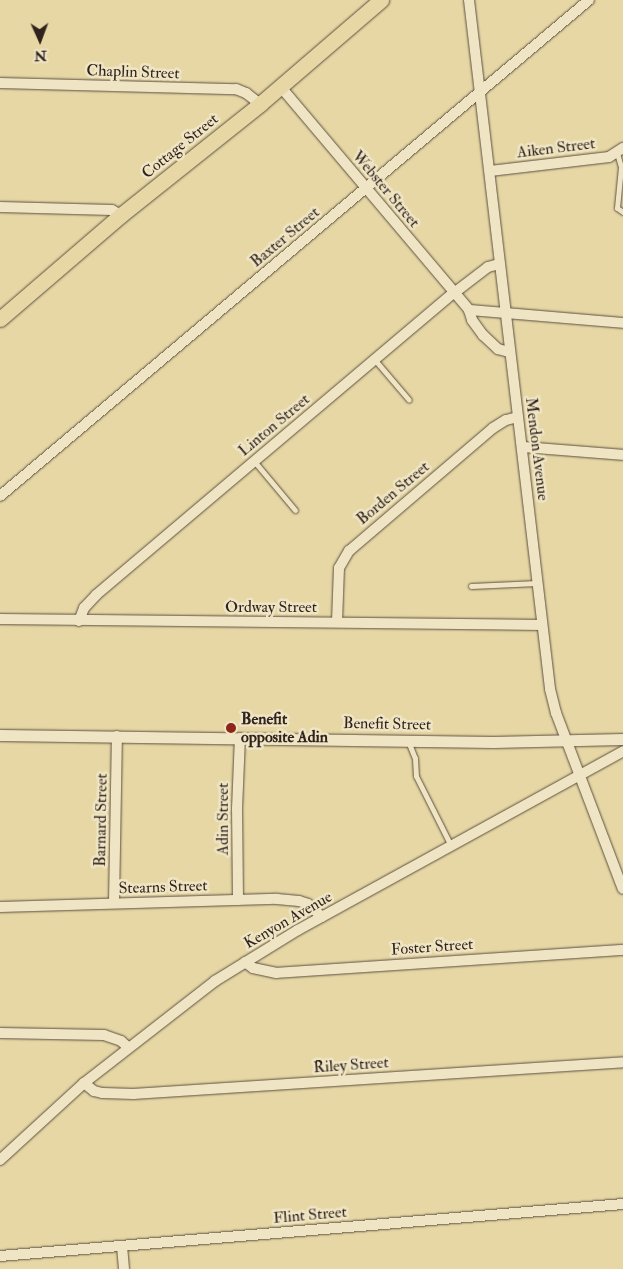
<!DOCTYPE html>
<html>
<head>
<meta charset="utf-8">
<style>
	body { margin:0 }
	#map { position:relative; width:623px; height:1269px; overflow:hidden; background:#e6d7a5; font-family:"IM FELL Double Pica",serif }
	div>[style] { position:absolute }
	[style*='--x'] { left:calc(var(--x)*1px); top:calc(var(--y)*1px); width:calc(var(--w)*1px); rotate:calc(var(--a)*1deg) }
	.roads { filter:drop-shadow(0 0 1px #5e503f) drop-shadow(0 0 1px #5e503f) }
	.service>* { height:5px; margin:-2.5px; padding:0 2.5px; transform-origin:2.5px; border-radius:2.5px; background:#efe5c4 }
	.minor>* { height:10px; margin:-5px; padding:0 5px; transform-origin:5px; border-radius:5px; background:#efe5c4 }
	.tertiary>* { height:11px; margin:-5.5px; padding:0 5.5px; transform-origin:5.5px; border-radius:5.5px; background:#efe5c4 }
	.primary>* { height:15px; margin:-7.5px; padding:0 7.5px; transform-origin:7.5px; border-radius:7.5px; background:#e6d7a5 }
	.dots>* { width:14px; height:14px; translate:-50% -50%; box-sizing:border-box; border:2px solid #efe5c4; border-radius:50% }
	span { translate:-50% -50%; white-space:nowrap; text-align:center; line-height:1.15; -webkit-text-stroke:5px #efe5c4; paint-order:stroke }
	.street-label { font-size:16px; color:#30231d }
	.poi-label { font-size:16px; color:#30231d; font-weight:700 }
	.left { translate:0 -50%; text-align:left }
	.north { position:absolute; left:15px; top:15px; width:50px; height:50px; -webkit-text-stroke:4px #efe5c4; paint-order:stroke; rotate:178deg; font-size:14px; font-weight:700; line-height:20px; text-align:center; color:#30231d }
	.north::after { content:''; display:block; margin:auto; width:18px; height:22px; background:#30231d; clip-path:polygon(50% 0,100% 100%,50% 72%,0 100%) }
</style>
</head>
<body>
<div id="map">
	<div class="roads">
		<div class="service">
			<i style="--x:617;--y:153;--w:15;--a:74"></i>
			<i style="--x:621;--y:167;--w:41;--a:95.6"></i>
			<i style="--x:617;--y:208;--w:7;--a:34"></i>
			<i style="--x:375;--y:360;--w:52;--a:49.6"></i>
			<i style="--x:254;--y:461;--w:64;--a:50.1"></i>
			<i style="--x:471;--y:586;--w:66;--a:-2.6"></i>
			<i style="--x:408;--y:741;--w:18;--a:68"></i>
			<i style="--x:415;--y:758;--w:18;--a:87"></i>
			<i style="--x:416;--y:776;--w:78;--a:63.4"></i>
		</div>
		<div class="minor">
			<i style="--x:469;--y:0;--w:694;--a:83.29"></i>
			<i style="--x:550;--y:689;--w:25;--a:76"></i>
			<i style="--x:556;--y:713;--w:188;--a:69.2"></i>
			<i style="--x:0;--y:83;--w:236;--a:1.5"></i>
			<i style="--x:236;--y:89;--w:11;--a:22"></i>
			<i style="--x:246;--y:93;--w:18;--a:38"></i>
			<i style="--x:280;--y:86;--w:293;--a:49.8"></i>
			<i style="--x:469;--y:310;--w:10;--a:73"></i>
			<i style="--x:472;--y:320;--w:19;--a:54"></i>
			<i style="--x:483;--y:335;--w:21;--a:43"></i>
			<i style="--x:498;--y:349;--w:11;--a:15"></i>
			<i style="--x:490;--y:171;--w:120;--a:-6.7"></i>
			<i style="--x:609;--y:157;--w:17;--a:-33"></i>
			<i style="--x:0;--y:207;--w:112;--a:1.5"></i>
			<i style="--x:112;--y:210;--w:10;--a:29"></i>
			<i style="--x:469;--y:310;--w:155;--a:4.8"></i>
			<i style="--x:522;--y:447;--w:101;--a:4.5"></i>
			<i style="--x:0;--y:496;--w:770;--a:-40.1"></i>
			<i style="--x:0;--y:619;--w:542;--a:0.63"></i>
			<i style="--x:79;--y:621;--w:14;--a:-69"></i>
			<i style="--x:84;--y:608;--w:18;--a:-47"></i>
			<i style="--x:96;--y:595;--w:468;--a:-40.2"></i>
			<i style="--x:454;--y:293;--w:43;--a:-37.4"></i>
			<i style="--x:488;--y:267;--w:11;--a:-15"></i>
			<i style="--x:337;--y:622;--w:54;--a:-87.9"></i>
			<i style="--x:339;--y:568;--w:20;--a:-60"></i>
			<i style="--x:349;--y:551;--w:189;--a:-40.5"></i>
			<i style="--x:493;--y:428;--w:15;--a:-32"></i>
			<i style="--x:506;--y:420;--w:12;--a:-14"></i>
			<i style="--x:238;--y:900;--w:91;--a:-90.6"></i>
			<i style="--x:237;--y:809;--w:71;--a:-87.6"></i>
			<i style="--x:114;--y:903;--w:167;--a:-89"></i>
			<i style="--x:0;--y:907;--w:277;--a:-1.7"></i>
			<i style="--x:277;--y:899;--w:22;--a:5"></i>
			<i style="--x:299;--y:901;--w:9;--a:18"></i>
			<i style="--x:308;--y:904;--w:19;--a:43"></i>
			<i style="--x:245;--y:962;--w:10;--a:37"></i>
			<i style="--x:253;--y:968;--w:24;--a:12"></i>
			<i style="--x:276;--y:973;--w:348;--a:-3.8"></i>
			<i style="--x:0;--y:1033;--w:104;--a:1.1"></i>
			<i style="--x:104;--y:1035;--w:18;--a:19"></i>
			<i style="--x:121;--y:1041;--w:9;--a:41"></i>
			<i style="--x:84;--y:1083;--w:13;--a:39"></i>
			<i style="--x:94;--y:1091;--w:9;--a:13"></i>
			<i style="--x:103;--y:1093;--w:31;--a:2"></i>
			<i style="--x:134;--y:1094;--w:490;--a:-3.7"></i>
			<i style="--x:0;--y:1160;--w:114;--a:-42.5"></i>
			<i style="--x:84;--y:1083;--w:166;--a:-37.9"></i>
			<i style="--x:215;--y:981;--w:97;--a:-31.6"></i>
			<i style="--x:298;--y:930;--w:371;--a:-28.8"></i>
			<i style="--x:122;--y:1246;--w:23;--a:85"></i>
			<i style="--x:0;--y:1256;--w:625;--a:-4.77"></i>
		</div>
		<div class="tertiary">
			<i style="--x:0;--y:735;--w:493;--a:0.8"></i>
			<i style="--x:493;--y:742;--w:130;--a:-1.3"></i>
		</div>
		<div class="primary">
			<i style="--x:0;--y:319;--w:160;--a:-40.7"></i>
			<i style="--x:121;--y:215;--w:178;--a:-38.6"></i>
			<i style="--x:260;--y:104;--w:160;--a:-40.7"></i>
		</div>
	</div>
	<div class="dots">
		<i style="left:231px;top:728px;background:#8f2418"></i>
	</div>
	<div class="street-label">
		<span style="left:133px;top:72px;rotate:2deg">Chaplin Street</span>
		<span style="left:180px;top:146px;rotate:-39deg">Cottage Street</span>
		<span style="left:556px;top:148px;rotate:-7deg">Aiken Street</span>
		<span style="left:386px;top:189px;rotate:50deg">Webster Street</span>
		<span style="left:285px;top:237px;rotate:-40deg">Baxter Street</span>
		<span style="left:274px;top:425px;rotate:-40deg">Linton Street</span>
		<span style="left:537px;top:449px;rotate:83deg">Mendon Avenue</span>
		<span style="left:393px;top:493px;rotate:-40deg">Borden Street</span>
		<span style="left:271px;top:607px">Ordway Street</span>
		<span style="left:387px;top:724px;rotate:1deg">Benefit Street</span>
		<span style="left:223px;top:819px;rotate:-90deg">Adin Street</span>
		<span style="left:101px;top:820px;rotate:-89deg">Barnard Street</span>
		<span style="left:163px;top:887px;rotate:-2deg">Stearns Street</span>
		<span style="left:288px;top:920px;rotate:-30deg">Kenyon Avenue</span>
		<span style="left:432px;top:947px;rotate:-4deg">Foster Street</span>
		<span style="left:351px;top:1065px;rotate:-4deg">Riley Street</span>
		<span style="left:310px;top:1215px;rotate:-5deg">Flint Street</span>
	</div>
	<div class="poi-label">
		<span class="left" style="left:241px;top:728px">Benefit<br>opposite Adin</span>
	</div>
	<div class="north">N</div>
</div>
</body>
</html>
